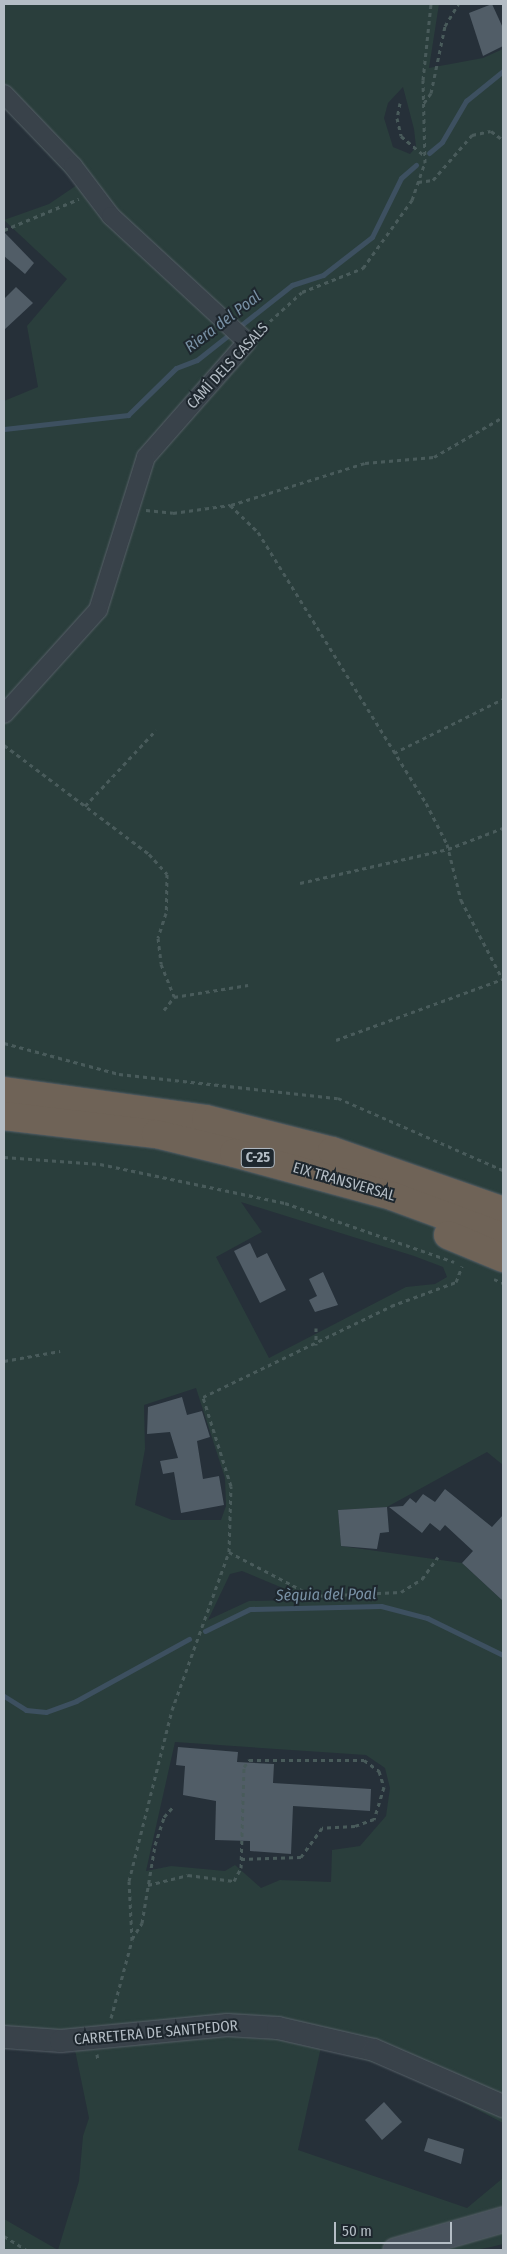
<!DOCTYPE html>
<html>
<head>
<meta charset="utf-8">
<style>
	body { margin:0 }
	#map { position:relative; width:507px; height:2254px; overflow:hidden; background:#263039; font-family:"Fira Sans Condensed",sans-serif }
	div>[style] { position:absolute }
	[style*='--x'] { left:calc(var(--x)*1px); top:calc(var(--y)*1px); width:calc(var(--w)*1px); rotate:calc(var(--a)*1deg) }
	.green>* { inset:0; background:#2a3e3c }
	.stream>* { height:5px; margin:-2.5px; padding:0 2.5px; transform-origin:2.5px; border-radius:2.5px; background:#3d5060 }
	.building>* { inset:0; background:#515d67 }
	.path>* { height:3px; margin-top:-1.5px; transform-origin:0; background:repeating-linear-gradient(90deg,#495b5b 0 4px,transparent 0 8px) }
	.roads { filter:drop-shadow(0 0 1px #576068) drop-shadow(0 0 1px #576068) }
	.minor>* { height:18px; margin:-9px; padding:0 9px; transform-origin:9px; border-radius:9px; background:#39424a }
	.tertiary>* { height:22px; margin:-11px; padding:0 11px; transform-origin:11px; border-radius:11px; background:#39424a }
	.secondary>* { height:25px; margin:-12.5px; padding:0 12.5px; transform-origin:12.5px; border-radius:12.5px; background:#48525c }
	.motorway>* { height:28px; margin:-14px; padding:0 14px; transform-origin:14px; border-radius:14px; background:#6f6357 }
	span { translate:-50% -50%; white-space:nowrap; text-align:center; line-height:1.15; -webkit-text-stroke:4px #1e272e; paint-order:stroke }
	.shield-label span { padding:1px 4px; background:#1e272e; border:1px solid; border-radius:4px; -webkit-text-stroke-width:0 }
	.shield-label { font-size:14px; color:#b4bdc5; font-weight:700 }
	.street-label { font-size:15px; color:#b4bdc5 }
	.water-label { font-size:16px; color:#7991a5; font-style:italic }
	.frame { position:absolute; inset:0; border:5px solid #b4bdc5; pointer-events:none }
	.scale { position:absolute; left:334px; top:2222px; width:118px; height:22px; box-sizing:border-box; border:2px solid #b4bdc5; border-top:0; padding-left:6px; font-size:15px; line-height:18px; white-space:nowrap; color:#b4bdc5; -webkit-text-stroke:4px #1e272e; paint-order:stroke }
</style>
</head>
<body>
<div id="map">
	<div class="green">
		<i style="clip-path:polygon(evenodd,4px 4px,439px 4px,429px 68px,483px 58px,503px 49px,503px 1465px,487px 1452px,387px 1507px,338px 1510px,341px 1546px,462px 1563px,503px 1601px,503px 2123px,406px 2072px,321px 2047px,298px 2150px,467px 2208px,503px 2178px,503px 2244px,491px 2247px,474px 2250px,4px 2250px,4px 2219px,58px 2250px,79px 2181px,83px 2136px,89px 2118px,75px 2050px,4px 2049px,4px 401px,38px 387px,27px 326px,67px 279px,4px 220px,49px 204px,77px 185px,4px 108px,4px 4px,403px 87px,414px 129px,416px 147px,410px 154px,393px 147px,384px 118px,388px 103px,403px 87px,4px 4px,241px 1202px,414px 1256px,443px 1267px,447px 1277px,435px 1284px,406px 1287px,269px 1358px,216px 1257px,262px 1232px,241px 1202px,4px 4px,196px 1388px,225px 1478px,226px 1506px,221px 1520px,172px 1520px,135px 1505px,145px 1449px,144px 1405px,196px 1388px,4px 4px,242px 1571px,290px 1591px,298px 1600px,249px 1601px,208px 1620px,230px 1574px,242px 1571px,4px 4px,175px 1742px,366px 1755px,385px 1768px,390px 1788px,386px 1816px,360px 1846px,332px 1850px,331px 1882px,280px 1880px,261px 1888px,235px 1865px,225px 1871px,171px 1866px,146px 1871px,175px 1742px)"></i>
	</div>
	<div class="stream">
		<i style="--x:429;--y:153;--w:17;--a:-40"></i>
		<i style="--x:442;--y:142;--w:48;--a:-59.7"></i>
		<i style="--x:466;--y:101;--w:48;--a:-39"></i>
		<i style="--x:4;--y:429;--w:125;--a:-6.4"></i>
		<i style="--x:128;--y:415;--w:67;--a:-44.4"></i>
		<i style="--x:176;--y:368;--w:22;--a:-21"></i>
		<i style="--x:197;--y:360;--w:121;--a:-38.3"></i>
		<i style="--x:292;--y:285;--w:33;--a:-18"></i>
		<i style="--x:323;--y:275;--w:62;--a:-37.8"></i>
		<i style="--x:372;--y:237;--w:66;--a:-63.8"></i>
		<i style="--x:401;--y:178;--w:20;--a:-41"></i>
		<i style="--x:205;--y:1631;--w:50;--a:-26.1"></i>
		<i style="--x:250;--y:1609;--w:131;--a:-1.3"></i>
		<i style="--x:381;--y:1606;--w:48;--a:14.6"></i>
		<i style="--x:427;--y:1618;--w:85;--a:26"></i>
		<i style="--x:4;--y:1696;--w:26;--a:32"></i>
		<i style="--x:26;--y:1710;--w:20;--a:6"></i>
		<i style="--x:46;--y:1712;--w:32;--a:-20"></i>
		<i style="--x:76;--y:1701;--w:129;--a:-28.8"></i>
	</div>
	<div class="building">
		<i style="clip-path:polygon(492px 4px,503px 28px,503px 46px,483px 56px,469px 13px)"></i>
		<i style="clip-path:polygon(4px 232px,34px 263px,25px 274px,4px 256px)"></i>
		<i style="clip-path:polygon(16px 287px,33px 303px,4px 330px,4px 299px)"></i>
		<i style="clip-path:polygon(250px 1243px,257px 1258px,267px 1253px,286px 1290px,260px 1303px,234px 1251px)"></i>
		<i style="clip-path:polygon(323px 1272px,338px 1305px,315px 1312px,309px 1300px,317px 1296px,309px 1279px)"></i>
		<i style="clip-path:polygon(182px 1397px,187px 1415px,202px 1411px,210px 1437px,197px 1441px,203px 1479px,219px 1476px,224px 1505px,181px 1513px,174px 1472px,163px 1474px,160px 1461px,178px 1458px,170px 1432px,147px 1434px,148px 1407px)"></i>
		<i style="clip-path:polygon(445px 1489px,492px 1527px,503px 1515px,503px 1601px,462px 1563px,473px 1551px,445px 1525px,440px 1531px,430px 1523px,422px 1533px,389px 1507px,403px 1506px,410px 1498px,416px 1503px,423px 1494px,435px 1502px)"></i>
		<i style="clip-path:polygon(387px 1507px,389px 1532px,380px 1533px,377px 1549px,341px 1546px,338px 1510px)"></i>
		<i style="clip-path:polygon(178px 1747px,238px 1752px,237px 1762px,274px 1764px,273px 1783px,371px 1789px,370px 1811px,293px 1806px,291px 1854px,250px 1851px,250px 1841px,215px 1840px,216px 1801px,183px 1795px,185px 1766px,176px 1765px)"></i>
		<i style="clip-path:polygon(384px 2102px,402px 2122px,382px 2140px,365px 2120px)"></i>
		<i style="clip-path:polygon(428px 2138px,464px 2149px,461px 2164px,424px 2151px)"></i>
	</div>
	<div class="path">
		<i style="--x:400;--y:103;--w:15;--a:101"></i>
		<i style="--x:397;--y:118;--w:18;--a:77"></i>
		<i style="--x:401;--y:136;--w:30;--a:40"></i>
		<i style="--x:424;--y:103;--w:12;--a:-55"></i>
		<i style="--x:431;--y:93;--w:68;--a:-78.2"></i>
		<i style="--x:445;--y:26;--w:26;--a:-59"></i>
		<i style="--x:418;--y:182;--w:15;--a:-8"></i>
		<i style="--x:433;--y:180;--w:60;--a:-49.1"></i>
		<i style="--x:472;--y:135;--w:19;--a:-12"></i>
		<i style="--x:491;--y:131;--w:15;--a:37"></i>
		<i style="--x:4;--y:230;--w:81;--a:-22.5"></i>
		<i style="--x:258;--y:332;--w:59;--a:-42.3"></i>
		<i style="--x:302;--y:292;--w:66;--a:-21.5"></i>
		<i style="--x:363;--y:268;--w:84;--a:-54.2"></i>
		<i style="--x:412;--y:200;--w:39;--a:-71"></i>
		<i style="--x:425;--y:163;--w:83;--a:-91.4"></i>
		<i style="--x:423;--y:80;--w:76;--a:-84"></i>
		<i style="--x:231;--y:505;--w:140;--a:-17.4"></i>
		<i style="--x:365;--y:463;--w:69;--a:-5"></i>
		<i style="--x:434;--y:457;--w:80;--a:-30.1"></i>
		<i style="--x:146;--y:510;--w:27;--a:6"></i>
		<i style="--x:173;--y:513;--w:58;--a:-8"></i>
		<i style="--x:230;--y:505;--w:39;--a:44"></i>
		<i style="--x:258;--y:532;--w:319;--a:58.2"></i>
		<i style="--x:426;--y:803;--w:46;--a:62.9"></i>
		<i style="--x:447;--y:844;--w:58;--a:76"></i>
		<i style="--x:461;--y:900;--w:90;--a:62.3"></i>
		<i style="--x:4;--y:745;--w:181;--a:36.9"></i>
		<i style="--x:149;--y:854;--w:27;--a:48"></i>
		<i style="--x:167;--y:874;--w:39;--a:91"></i>
		<i style="--x:166;--y:913;--w:26;--a:108"></i>
		<i style="--x:158;--y:938;--w:26;--a:83"></i>
		<i style="--x:161;--y:964;--w:35;--a:68"></i>
		<i style="--x:174;--y:997;--w:75;--a:-9.2"></i>
		<i style="--x:394;--y:753;--w:122;--a:-26.4"></i>
		<i style="--x:85;--y:806;--w:104;--a:-46.9"></i>
		<i style="--x:300;--y:883;--w:152;--a:-12.9"></i>
		<i style="--x:448;--y:849;--w:59;--a:-20.9"></i>
		<i style="--x:164;--y:1010;--w:16;--a:-52"></i>
		<i style="--x:336;--y:1040;--w:178;--a:-20.1"></i>
		<i style="--x:4;--y:1043;--w:119;--a:15.1"></i>
		<i style="--x:119;--y:1074;--w:220;--a:6.3"></i>
		<i style="--x:338;--y:1098;--w:180;--a:23.6"></i>
		<i style="--x:4;--y:1157;--w:96;--a:4.2"></i>
		<i style="--x:100;--y:1164;--w:189;--a:11.9"></i>
		<i style="--x:285;--y:1203;--w:179;--a:19.2"></i>
		<i style="--x:494;--y:1279;--w:10;--a:24"></i>
		<i style="--x:316;--y:1328;--w:17;--a:90"></i>
		<i style="--x:4;--y:1361;--w:57;--a:-10.1"></i>
		<i style="--x:229;--y:1552;--w:95;--a:27.6"></i>
		<i style="--x:313;--y:1596;--w:88;--a:-2.6"></i>
		<i style="--x:401;--y:1592;--w:25;--a:-32"></i>
		<i style="--x:422;--y:1579;--w:27;--a:-54"></i>
		<i style="--x:148;--y:1885;--w:41;--a:-14"></i>
		<i style="--x:188;--y:1875;--w:46;--a:7.4"></i>
		<i style="--x:234;--y:1881;--w:15;--a:-62"></i>
		<i style="--x:241;--y:1868;--w:101;--a:-88.3"></i>
		<i style="--x:244;--y:1767;--w:9;--a:-54"></i>
		<i style="--x:249;--y:1760;--w:115;--a:0"></i>
		<i style="--x:364;--y:1760;--w:19;--a:36"></i>
		<i style="--x:379;--y:1771;--w:17;--a:73"></i>
		<i style="--x:384;--y:1787;--w:34;--a:107"></i>
		<i style="--x:374;--y:1819;--w:20;--a:160"></i>
		<i style="--x:355;--y:1826;--w:33;--a:177"></i>
		<i style="--x:322;--y:1828;--w:36;--a:126"></i>
		<i style="--x:301;--y:1857;--w:60;--a:178.1"></i>
		<i style="--x:132;--y:1939;--w:19;--a:-58"></i>
		<i style="--x:142;--y:1923;--w:79;--a:-80.5"></i>
		<i style="--x:155;--y:1845;--w:29;--a:-72"></i>
		<i style="--x:164;--y:1817;--w:15;--a:-48"></i>
		<i style="--x:111;--y:2018;--w:81;--a:-74.9"></i>
		<i style="--x:132;--y:1940;--w:59;--a:-92.9"></i>
		<i style="--x:129;--y:1881;--w:176;--a:-75.9"></i>
		<i style="--x:172;--y:1710;--w:168;--a:-70.2"></i>
		<i style="--x:229;--y:1552;--w:66;--a:-88.3"></i>
		<i style="--x:231;--y:1486;--w:93;--a:-107.5"></i>
		<i style="--x:203;--y:1397;--w:209;--a:-25.8"></i>
		<i style="--x:391;--y:1306;--w:69;--a:-20.3"></i>
		<i style="--x:456;--y:1282;--w:17;--a:-69"></i>
		<i style="--x:97;--y:2054;--w:7;--a:82"></i>
		<i style="--x:4;--y:2236;--w:26;--a:32"></i>
	</div>
	<div class="roads">
		<div class="minor">
			<i style="--x:4;--y:94;--w:100;--a:46.2"></i>
			<i style="--x:73;--y:166;--w:63;--a:52.8"></i>
			<i style="--x:111;--y:216;--w:185;--a:42.8"></i>
			<i style="--x:247;--y:342;--w:153;--a:131.3"></i>
			<i style="--x:146;--y:457;--w:160;--a:107.4"></i>
			<i style="--x:98;--y:610;--w:140;--a:132.1"></i>
		</div>
		<div class="tertiary">
			<i style="--x:4;--y:2037;--w:57;--a:4"></i>
			<i style="--x:61;--y:2041;--w:167;--a:-5.5"></i>
			<i style="--x:227;--y:2025;--w:51;--a:3.4"></i>
			<i style="--x:278;--y:2028;--w:98;--a:12.9"></i>
			<i style="--x:374;--y:2050;--w:141;--a:23.5"></i>
		</div>
		<div class="secondary">
			<i style="--x:395;--y:2250;--w:112;--a:-16"></i>
		</div>
		<div class="motorway">
			<i style="--x:4;--y:1091;--w:204;--a:7.9"></i>
			<i style="--x:206;--y:1119;--w:130;--a:14.3"></i>
			<i style="--x:332;--y:1151;--w:181;--a:19.3"></i>
			<i style="--x:4;--y:1116;--w:153;--a:6.8"></i>
			<i style="--x:156;--y:1134;--w:80;--a:13.7"></i>
			<i style="--x:234;--y:1153;--w:164;--a:15.2"></i>
			<i style="--x:392;--y:1196;--w:118;--a:20.3"></i>
			<i style="--x:448;--y:1235;--w:60;--a:22.7"></i>
		</div>
	</div>
	<div class="shield-label">
		<span style="left:258px;top:1158px">C-25</span>
	</div>
	<div class="street-label">
		<span style="left:228px;top:366px;rotate:-47deg">CAMÍ DELS CASALS</span>
		<span style="left:344px;top:1182px;rotate:16deg">EIX TRANSVERSAL</span>
		<span style="left:156px;top:2033px;rotate:-5deg">CARRETERA DE SANTPEDOR</span>
	</div>
	<div class="water-label">
		<span style="left:223px;top:322px;rotate:-37deg">Riera del Poal</span>
		<span style="left:326px;top:1595px;rotate:-1deg">Sèquia del Poal</span>
	</div>
	<div class="frame"></div>
	<div class="scale">50 m</div>
</div>
</body>
</html>
